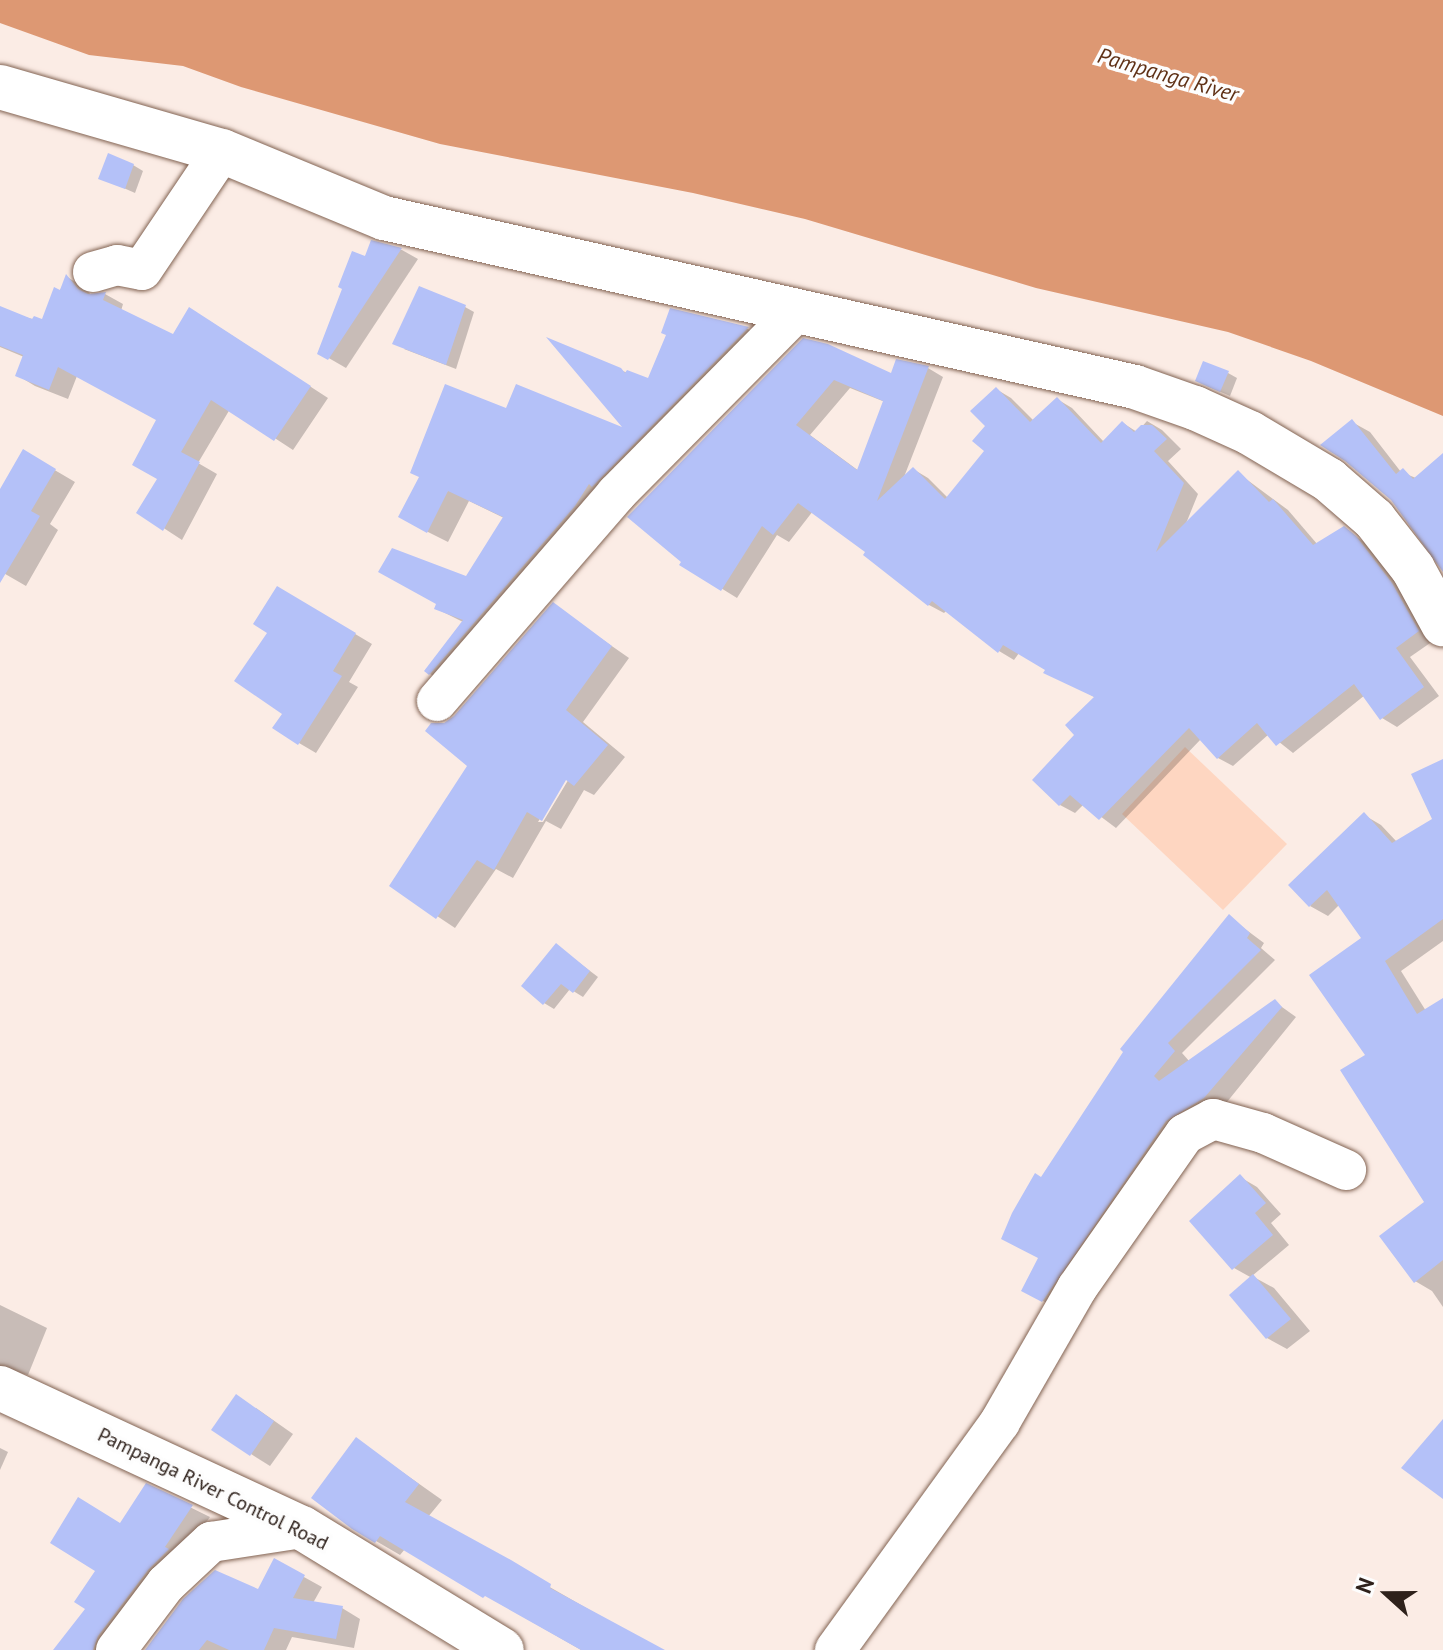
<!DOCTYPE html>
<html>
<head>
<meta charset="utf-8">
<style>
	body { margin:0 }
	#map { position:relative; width:1443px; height:1650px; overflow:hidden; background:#fbece5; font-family:"PT Sans",sans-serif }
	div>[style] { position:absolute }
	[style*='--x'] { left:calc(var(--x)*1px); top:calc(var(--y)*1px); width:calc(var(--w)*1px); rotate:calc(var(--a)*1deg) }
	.green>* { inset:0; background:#fed6c1 }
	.water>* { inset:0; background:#dd9873 }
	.shadow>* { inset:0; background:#0003 }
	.building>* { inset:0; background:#b4c1f8 }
	.roads { filter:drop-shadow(0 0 2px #826352) drop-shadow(0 0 2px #826352) }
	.minor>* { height:40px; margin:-20px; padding:0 20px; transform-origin:20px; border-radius:20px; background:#fff }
	.tertiary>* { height:44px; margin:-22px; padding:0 22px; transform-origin:22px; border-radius:22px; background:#fff }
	span { translate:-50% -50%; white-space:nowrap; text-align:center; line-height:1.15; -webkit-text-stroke:7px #fdfdfd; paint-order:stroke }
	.street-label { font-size:20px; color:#2e211b }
	.water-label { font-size:22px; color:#5f3116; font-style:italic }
	.north { position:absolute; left:1347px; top:1554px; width:80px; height:80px; -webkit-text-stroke:6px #fdfdfd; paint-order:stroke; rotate:291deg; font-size:22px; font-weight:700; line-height:32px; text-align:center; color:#2e211b }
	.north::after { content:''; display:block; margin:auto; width:28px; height:36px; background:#2e211b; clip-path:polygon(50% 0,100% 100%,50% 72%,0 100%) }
</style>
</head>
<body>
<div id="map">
	<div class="green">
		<i style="clip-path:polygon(1185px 747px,1287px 844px,1223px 910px,1122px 814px)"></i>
	</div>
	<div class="water">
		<i style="clip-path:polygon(0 0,1443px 0,1443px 416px,1311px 361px,1228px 332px,1036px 288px,805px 219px,693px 193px,440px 144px,241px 87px,183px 66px,89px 55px,0 23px)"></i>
	</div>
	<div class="shadow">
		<i style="clip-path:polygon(133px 165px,143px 171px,135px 193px,101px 178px)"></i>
		<i style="clip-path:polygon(372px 242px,402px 250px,418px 259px,346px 368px,320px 353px)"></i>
		<i style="clip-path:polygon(67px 277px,84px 287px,92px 296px,105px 294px,123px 304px,121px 311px,174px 337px,208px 320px,328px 398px,293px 450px,230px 409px,198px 463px,217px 474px,182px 540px,139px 512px,159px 479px,158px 420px,77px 376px,68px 399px,35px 386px,17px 375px,24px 357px,0 347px,0 310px,43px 322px)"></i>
		<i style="clip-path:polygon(465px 307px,474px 312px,456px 369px,404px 349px)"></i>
		<i style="clip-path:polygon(672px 310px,748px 329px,767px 340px,450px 685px,430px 674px,463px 622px,437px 609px,467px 578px,504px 518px,469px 501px,448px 542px,420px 528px,507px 411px,629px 432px,620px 370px,649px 381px,668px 335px)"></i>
		<i style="clip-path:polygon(evenodd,803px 340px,892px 376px,928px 368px,943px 377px,904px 477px,913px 469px,928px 478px,948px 498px,987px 451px,988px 426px,996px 389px,1011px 398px,1034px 421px,1057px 399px,1072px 408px,1104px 442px,1123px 423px,1137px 432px,1147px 421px,1162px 430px,1181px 449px,1168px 461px,1198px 494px,1185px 526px,1238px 473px,1288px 510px,1318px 545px,1344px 528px,1371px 547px,1407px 594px,1433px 641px,1410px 657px,1439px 696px,1397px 727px,1382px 718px,1365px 695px,1293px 753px,1269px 734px,1233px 766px,1218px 758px,1201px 739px,1116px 828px,1084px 804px,1075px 813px,1060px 805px,1077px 735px,1096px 698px,1019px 653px,1014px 660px,999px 651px,947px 610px,944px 613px,929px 605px,868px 551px,813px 511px,789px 542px,777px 535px,737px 598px,682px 564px,803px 340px,850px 388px,885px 402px,859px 471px,810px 435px,850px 388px)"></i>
		<i style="clip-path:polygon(1228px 373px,1237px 378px,1230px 396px,1207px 386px)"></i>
		<i style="clip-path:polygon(1352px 422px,1370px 432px,1401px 472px,1416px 478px,1443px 470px,1443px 568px)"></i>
		<i style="clip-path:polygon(24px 452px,75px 482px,50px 524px,58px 530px,26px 586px,0 571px,0 493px)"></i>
		<i style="clip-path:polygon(278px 588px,372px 644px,349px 682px,358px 687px,316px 753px,299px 743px,269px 633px)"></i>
		<i style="clip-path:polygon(evenodd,553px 605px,629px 658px,583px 722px,625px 757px,594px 795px,584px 790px,561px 829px,546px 821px,513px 878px,496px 869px,455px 928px,392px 886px,469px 765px,444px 725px,456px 718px,553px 605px,569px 770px,573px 772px,543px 822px,538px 822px,569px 770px)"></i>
		<i style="clip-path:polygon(1443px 761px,1443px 941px,1401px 971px,1426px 1011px,1443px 1000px,1443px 1307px,1432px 1291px,1415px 1281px,1427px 1202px,1367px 1056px,1364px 938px,1340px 904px,1328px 916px,1310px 906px,1364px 815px,1381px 825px,1397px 842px,1434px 820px)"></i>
		<i style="clip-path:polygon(1229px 917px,1264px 943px,1261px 948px,1275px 960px,1182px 1053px,1190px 1062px,1275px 1002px,1296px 1017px,1059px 1309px,1039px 1299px,1042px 1180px)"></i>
		<i style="clip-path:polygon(557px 946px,598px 977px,583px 997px,570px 989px,554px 1009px,544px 1003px)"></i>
		<i style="clip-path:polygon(1240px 1177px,1257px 1187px,1281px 1214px,1271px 1223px,1289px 1245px,1252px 1276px,1274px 1288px,1310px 1331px,1287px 1349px,1267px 1338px,1252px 1278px,1234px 1268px)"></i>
		<i style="clip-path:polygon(0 1305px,47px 1328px,28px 1375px,0 1368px)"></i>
		<i style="clip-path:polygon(256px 1408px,293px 1434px,270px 1466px,251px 1454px)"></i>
		<i style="clip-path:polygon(357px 1440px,442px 1500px,428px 1517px,654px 1647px,652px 1650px,581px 1650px,405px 1549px,400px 1555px,376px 1541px)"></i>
		<i style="clip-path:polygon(0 1448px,8px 1452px,0 1470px)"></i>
		<i style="clip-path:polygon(147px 1486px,210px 1517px,114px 1650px,56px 1650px,88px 1609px,98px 1571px,121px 1525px)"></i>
		<i style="clip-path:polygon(275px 1561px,322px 1587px,313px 1603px,342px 1608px,360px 1619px,354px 1648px,292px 1637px,286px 1650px,147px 1650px,259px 1591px)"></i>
	</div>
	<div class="building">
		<i style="clip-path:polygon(108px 153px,134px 164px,125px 189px,98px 179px)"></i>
		<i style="clip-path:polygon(371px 240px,402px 248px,328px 360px,317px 354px,342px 289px,338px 287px,352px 251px,365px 256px)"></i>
		<i style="clip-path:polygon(66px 274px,78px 289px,88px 294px,106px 292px,103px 300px,173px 334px,189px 307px,311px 386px,274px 441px,211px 400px,181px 452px,200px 462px,163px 531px,136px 513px,157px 479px,132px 465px,156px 420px,58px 367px,49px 390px,15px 376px,23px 355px,0 346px,0 306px,32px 319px,34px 316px,42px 319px,54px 287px,60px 290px)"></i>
		<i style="clip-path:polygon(419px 286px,466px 305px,446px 365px,392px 344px)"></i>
		<i style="clip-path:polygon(670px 308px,749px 327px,592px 487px,589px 484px,575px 506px,429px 675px,424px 671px,463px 620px,434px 609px,436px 604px,378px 572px,392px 548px,466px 576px,503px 517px,448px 491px,427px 533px,398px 517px,419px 477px,410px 473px,445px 384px,506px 408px,516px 384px,622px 427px,546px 337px,621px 368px,625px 373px,627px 370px,648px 378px,666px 335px,661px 333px)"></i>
		<i style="clip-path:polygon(evenodd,803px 338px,828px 344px,891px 373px,896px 359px,929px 366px,877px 501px,913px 467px,945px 499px,984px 451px,972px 441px,985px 426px,970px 411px,996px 387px,1030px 422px,1057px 397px,1101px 443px,1122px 421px,1134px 432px,1141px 425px,1152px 425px,1167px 439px,1154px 451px,1184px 483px,1156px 552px,1238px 470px,1269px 502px,1273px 499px,1313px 545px,1344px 526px,1356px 536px,1392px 583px,1419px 631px,1396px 648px,1424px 687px,1380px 720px,1354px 684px,1276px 746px,1257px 723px,1217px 759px,1189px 728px,1099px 820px,1070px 795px,1059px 806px,1032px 780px,1074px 735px,1065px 725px,1094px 697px,1043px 673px,1045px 670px,1003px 645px,998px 653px,932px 601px,928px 606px,863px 555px,865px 552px,798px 503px,773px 535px,762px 526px,721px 591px,679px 565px,681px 562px,627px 517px,803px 338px,834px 380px,883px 401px,857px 470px,796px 425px,834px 380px)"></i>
		<i style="clip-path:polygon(1203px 361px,1229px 371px,1220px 392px,1195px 381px)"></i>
		<i style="clip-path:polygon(1352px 419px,1396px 474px,1403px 468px,1413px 479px,1443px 453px,1443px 572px,1391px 500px,1345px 461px,1320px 445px)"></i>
		<i style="clip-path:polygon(23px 449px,56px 469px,31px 511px,40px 516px,0 583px,0 489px)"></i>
		<i style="clip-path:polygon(277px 586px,356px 633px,333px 671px,342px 676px,298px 745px,272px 728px,282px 714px,234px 681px,267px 633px,253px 624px)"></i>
		<i style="clip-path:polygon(553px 602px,612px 646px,566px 710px,608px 745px,574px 786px,566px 780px,542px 821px,527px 812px,494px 870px,477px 860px,436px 919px,389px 886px,467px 766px,425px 731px,431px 723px,444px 723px,454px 716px)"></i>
		<i style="clip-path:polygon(1443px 759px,1443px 919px,1385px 961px,1417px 1014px,1443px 998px,1443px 1260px,1414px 1283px,1379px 1236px,1424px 1202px,1340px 1070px,1365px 1055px,1309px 975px,1361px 938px,1327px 890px,1309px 907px,1288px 885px,1364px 812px,1392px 843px,1432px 819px,1411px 774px)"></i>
		<i style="clip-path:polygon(1229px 914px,1250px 933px,1247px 938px,1261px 950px,1168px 1043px,1175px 1051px,1154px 1076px,1159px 1081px,1275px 999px,1282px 1007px,1204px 1098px,1166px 1121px,1042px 1302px,1021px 1291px,1038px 1258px,1001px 1239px,1012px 1213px,1035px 1173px,1041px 1177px,1123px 1052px,1120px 1049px)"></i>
		<i style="clip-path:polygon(556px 943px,590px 971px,573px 993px,561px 984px,543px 1005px,521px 986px)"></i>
		<i style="clip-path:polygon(1240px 1174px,1266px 1203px,1255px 1213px,1273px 1235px,1232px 1270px,1189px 1221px)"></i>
		<i style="clip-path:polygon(1253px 1274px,1291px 1319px,1266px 1339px,1229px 1295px)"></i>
		<i style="clip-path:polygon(236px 1394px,274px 1421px,250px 1456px,211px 1430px)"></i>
		<i style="clip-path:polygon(1443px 1419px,1443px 1499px,1401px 1468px)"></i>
		<i style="clip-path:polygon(356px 1437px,419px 1484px,405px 1502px,511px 1560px,551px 1584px,550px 1588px,665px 1650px,581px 1650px,485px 1596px,483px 1598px,380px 1536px,375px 1543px,352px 1529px,311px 1498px)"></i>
		<i style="clip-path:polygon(146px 1483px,193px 1505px,165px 1547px,169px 1549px,148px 1570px,98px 1636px,93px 1650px,53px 1650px,85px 1609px,74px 1602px,95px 1571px,50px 1543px,78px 1497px,120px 1523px)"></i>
		<i style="clip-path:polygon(274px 1558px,305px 1575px,293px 1598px,343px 1606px,336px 1639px,274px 1628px,264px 1650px,229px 1650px,207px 1640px,199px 1650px,145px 1650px,183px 1599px,215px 1570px,258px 1589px)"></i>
	</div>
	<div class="roads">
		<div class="minor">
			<i style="--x:93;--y:272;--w:25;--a:-16"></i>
			<i style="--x:117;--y:265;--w:25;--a:11"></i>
			<i style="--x:142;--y:270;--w:143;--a:-56.1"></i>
			<i style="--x:437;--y:701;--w:274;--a:-49.1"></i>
			<i style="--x:616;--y:494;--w:259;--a:-45.3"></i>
			<i style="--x:116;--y:1650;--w:83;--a:-52.9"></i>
			<i style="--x:166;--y:1584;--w:62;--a:-43"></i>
			<i style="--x:211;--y:1542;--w:92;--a:-8.7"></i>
			<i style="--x:835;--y:1650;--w:281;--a:-54.1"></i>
			<i style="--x:1000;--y:1422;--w:155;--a:-60.1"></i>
			<i style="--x:1077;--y:1288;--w:188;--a:-55"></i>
			<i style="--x:1185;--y:1134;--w:32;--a:-28"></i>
			<i style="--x:1213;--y:1119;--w:52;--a:15.6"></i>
			<i style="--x:1263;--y:1133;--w:91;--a:24"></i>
		</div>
		<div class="tertiary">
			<i style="--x:0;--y:87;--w:231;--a:16.1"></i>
			<i style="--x:222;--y:151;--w:175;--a:22.5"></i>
			<i style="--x:384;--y:218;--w:770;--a:12.68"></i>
			<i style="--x:1135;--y:387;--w:64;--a:19.3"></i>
			<i style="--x:1195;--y:408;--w:60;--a:24.4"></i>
			<i style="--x:1250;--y:433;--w:92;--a:30.7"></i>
			<i style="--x:1329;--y:480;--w:60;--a:40.9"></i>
			<i style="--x:1374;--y:519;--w:63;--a:52"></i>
			<i style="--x:1413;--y:569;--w:63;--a:61.4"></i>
			<i style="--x:0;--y:1388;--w:333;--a:24.9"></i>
			<i style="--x:302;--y:1528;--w:234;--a:31.4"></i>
		</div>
	</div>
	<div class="street-label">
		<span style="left:213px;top:1489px;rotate:26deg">Pampanga River Control Road</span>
	</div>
	<div class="water-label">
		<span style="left:1168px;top:75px;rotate:16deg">Pampanga River</span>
	</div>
	<div class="north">N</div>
</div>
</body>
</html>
